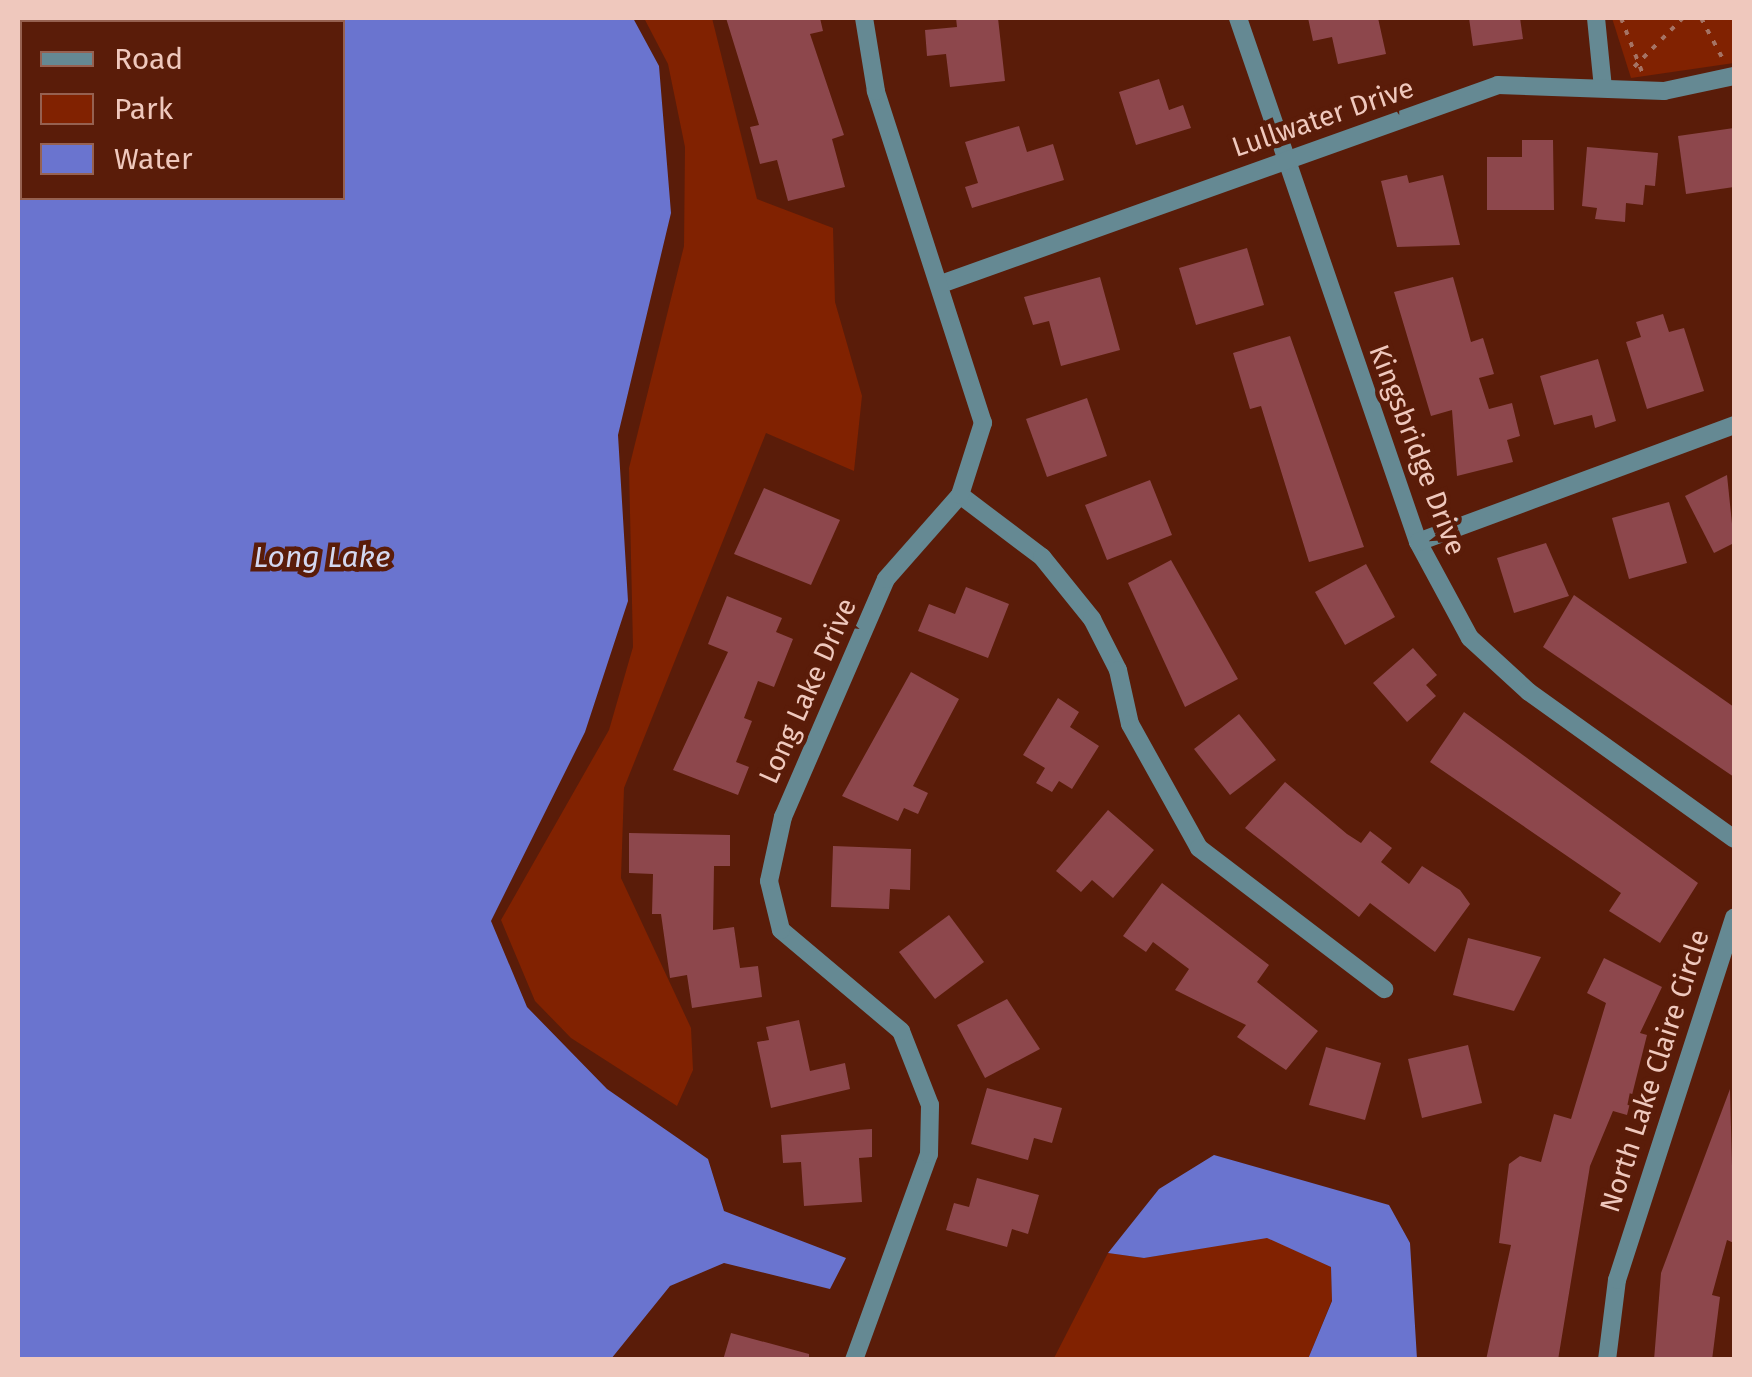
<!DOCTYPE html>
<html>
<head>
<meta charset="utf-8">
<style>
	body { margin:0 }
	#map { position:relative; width:1752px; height:1377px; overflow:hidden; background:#5a1c09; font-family:"Fira Sans",sans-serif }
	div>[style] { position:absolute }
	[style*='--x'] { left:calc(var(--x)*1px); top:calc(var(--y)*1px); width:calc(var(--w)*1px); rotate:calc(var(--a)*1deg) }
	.green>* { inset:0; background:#812201 }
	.water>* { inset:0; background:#6a74cf }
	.building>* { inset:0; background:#8d474c }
	.path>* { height:4px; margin-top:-2px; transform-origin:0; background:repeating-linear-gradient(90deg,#a57364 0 5px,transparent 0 13px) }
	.minor>* { height:18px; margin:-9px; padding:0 9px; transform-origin:9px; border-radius:9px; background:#658993 }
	span { translate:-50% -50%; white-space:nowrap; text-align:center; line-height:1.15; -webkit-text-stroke:9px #5a1c09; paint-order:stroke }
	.street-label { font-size:28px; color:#efc8bd }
	.water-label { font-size:30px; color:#d3d8f0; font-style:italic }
	.frame { position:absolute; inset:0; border:20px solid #efc8bd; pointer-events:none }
	.legend { position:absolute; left:20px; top:20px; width:325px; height:180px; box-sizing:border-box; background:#5a1c09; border:2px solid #966151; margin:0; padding:12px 18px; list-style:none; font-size:30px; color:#efc8bd }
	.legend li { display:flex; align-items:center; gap:20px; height:50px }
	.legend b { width:50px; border:2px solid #966151 }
</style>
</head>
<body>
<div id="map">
	<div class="green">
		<i style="clip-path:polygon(644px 18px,712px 18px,757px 199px,833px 228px,835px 302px,862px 396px,854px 471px,766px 433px,624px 788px,621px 878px,691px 1028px,693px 1070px,677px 1106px,571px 1038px,535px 1001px,501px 920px,609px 730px,633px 647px,629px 468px,684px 246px,685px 147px,668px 64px)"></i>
		<i style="clip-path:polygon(1612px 18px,1734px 18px,1734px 63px,1631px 78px)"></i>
		<i style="clip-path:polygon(1267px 1237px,1331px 1267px,1332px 1300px,1308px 1359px,1053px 1360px,1108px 1253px,1144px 1258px)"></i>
	</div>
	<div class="water">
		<i style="clip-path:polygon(32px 18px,633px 18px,659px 66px,671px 213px,618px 435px,628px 601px,585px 732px,491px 921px,527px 1007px,607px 1089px,708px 1159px,724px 1211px,846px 1258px,830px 1289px,724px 1263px,670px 1286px,611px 1359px,18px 1359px,18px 43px,22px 35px,22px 198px,342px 198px,342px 22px)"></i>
		<i style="clip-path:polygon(1214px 1155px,1389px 1205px,1410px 1243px,1417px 1359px,1308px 1359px,1332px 1301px,1331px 1267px,1267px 1238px,1144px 1258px,1108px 1253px,1159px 1189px)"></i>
	</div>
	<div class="building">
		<i style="clip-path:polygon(726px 18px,820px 18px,823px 31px,810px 34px,844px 135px,832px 139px,845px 187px,788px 201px,777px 160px,760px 164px,750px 127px,759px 125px)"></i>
		<i style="clip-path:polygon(956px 18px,998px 18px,1005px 81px,950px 87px,946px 54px,927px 56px,925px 30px,957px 27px)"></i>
		<i style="clip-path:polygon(1308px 18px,1378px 18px,1386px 54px,1338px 64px,1332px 37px,1313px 41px)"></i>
		<i style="clip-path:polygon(1469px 18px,1520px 18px,1523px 39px,1473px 46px)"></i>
		<i style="clip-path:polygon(1159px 79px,1169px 110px,1183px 105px,1191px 128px,1136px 145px,1119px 92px)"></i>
		<i style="clip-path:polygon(1019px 126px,1027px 152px,1053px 144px,1064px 180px,972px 208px,965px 187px,978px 183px,965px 142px)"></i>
		<i style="clip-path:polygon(1734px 128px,1734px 187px,1686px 194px,1678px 136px)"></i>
		<i style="clip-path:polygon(1522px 140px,1553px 140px,1554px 210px,1487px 210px,1487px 157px,1522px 157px)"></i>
		<i style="clip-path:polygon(1587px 147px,1658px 153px,1655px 186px,1645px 185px,1643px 205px,1626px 203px,1625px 222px,1595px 219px,1597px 208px,1582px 206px)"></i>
		<i style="clip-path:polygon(1407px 175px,1409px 183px,1443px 175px,1460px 245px,1397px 247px,1381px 181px)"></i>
		<i style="clip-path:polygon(1247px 248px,1264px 305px,1196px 325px,1179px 268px)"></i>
		<i style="clip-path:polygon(1100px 277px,1120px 350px,1061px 366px,1049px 321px,1033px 325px,1024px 297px)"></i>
		<i style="clip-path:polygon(1453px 277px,1471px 342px,1483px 338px,1494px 374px,1479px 378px,1489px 409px,1512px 403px,1520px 436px,1507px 440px,1513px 462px,1457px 476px,1452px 410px,1431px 416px,1394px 292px)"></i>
		<i style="clip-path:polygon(1663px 314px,1669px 332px,1684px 328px,1704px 391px,1647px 409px,1626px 342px,1641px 337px,1636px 322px)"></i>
		<i style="clip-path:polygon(1290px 336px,1364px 547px,1309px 562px,1261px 406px,1250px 409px,1233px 353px)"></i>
		<i style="clip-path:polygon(1598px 359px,1616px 421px,1595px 428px,1592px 415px,1554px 425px,1540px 376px)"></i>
		<i style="clip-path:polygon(1087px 398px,1107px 456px,1047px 477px,1026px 419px)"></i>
		<i style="clip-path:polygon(1727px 475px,1734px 543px,1714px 553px,1685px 496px)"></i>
		<i style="clip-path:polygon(1150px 480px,1172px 535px,1107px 560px,1085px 505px)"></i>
		<i style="clip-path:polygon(764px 488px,840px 520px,811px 585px,734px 554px)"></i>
		<i style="clip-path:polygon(1669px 502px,1687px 563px,1629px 579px,1612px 518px)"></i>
		<i style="clip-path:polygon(1546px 543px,1569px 596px,1514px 613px,1497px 558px)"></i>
		<i style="clip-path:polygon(1171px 560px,1238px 679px,1185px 707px,1128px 583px)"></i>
		<i style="clip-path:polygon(1366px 564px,1395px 617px,1345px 645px,1315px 592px)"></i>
		<i style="clip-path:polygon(966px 587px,1009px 604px,988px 658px,918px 631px,929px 604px,955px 614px)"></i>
		<i style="clip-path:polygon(1574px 595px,1734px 707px,1734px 777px,1543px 647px)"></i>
		<i style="clip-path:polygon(727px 596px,782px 618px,776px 632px,793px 639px,774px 687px,758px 681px,744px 718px,752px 721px,736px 762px,749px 767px,738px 795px,673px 770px,728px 652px,708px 644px)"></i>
		<i style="clip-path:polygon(1413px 648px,1437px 675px,1426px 685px,1436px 696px,1407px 722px,1373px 683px)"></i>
		<i style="clip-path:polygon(911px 672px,959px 699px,913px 786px,928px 793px,918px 814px,904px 808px,898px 821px,842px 796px)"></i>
		<i style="clip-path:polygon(1058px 698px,1079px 712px,1070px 727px,1099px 746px,1072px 789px,1059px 781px,1052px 792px,1036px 783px,1045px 768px,1023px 755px)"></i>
		<i style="clip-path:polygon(1464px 712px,1698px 883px,1660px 943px,1609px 911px,1621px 893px,1430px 762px)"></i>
		<i style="clip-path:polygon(1239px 714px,1276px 760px,1230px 795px,1194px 749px)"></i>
		<i style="clip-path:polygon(1285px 782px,1347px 834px,1361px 843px,1370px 831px,1392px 848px,1381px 862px,1409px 884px,1422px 866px,1460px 890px,1470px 904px,1435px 952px,1370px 903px,1359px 917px,1245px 828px)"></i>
		<i style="clip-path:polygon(1108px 810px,1154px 850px,1113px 898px,1092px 880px,1081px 892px,1056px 871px)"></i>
		<i style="clip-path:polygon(629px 833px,730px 835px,730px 866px,714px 866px,713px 930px,734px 927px,740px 968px,758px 966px,762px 997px,692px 1008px,687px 975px,670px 978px,661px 914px,652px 914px,653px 874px,629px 873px)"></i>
		<i style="clip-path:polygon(833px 846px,911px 849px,910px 890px,890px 889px,889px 909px,831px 907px)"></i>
		<i style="clip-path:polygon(1162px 883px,1269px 965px,1257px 982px,1318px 1031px,1286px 1070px,1237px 1037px,1246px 1025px,1175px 990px,1189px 969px,1153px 942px,1146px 952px,1123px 936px)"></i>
		<i style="clip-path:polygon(949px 915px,984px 962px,935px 999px,899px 952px)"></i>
		<i style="clip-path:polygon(1468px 938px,1541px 957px,1514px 1011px,1453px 995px)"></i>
		<i style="clip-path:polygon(1604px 958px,1662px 987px,1640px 1033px,1647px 1035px,1627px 1115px,1613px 1111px,1590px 1166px,1558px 1360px,1486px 1360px,1511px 1245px,1499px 1243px,1509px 1164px,1520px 1156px,1541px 1162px,1554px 1114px,1571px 1119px,1606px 1003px,1587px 993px)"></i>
		<i style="clip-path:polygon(1007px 999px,1040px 1049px,985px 1078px,957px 1025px)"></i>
		<i style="clip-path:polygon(799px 1020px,810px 1071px,845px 1063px,850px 1089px,771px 1108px,757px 1042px,769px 1040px,766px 1027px)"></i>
		<i style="clip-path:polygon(1468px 1045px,1482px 1103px,1422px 1118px,1408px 1059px)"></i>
		<i style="clip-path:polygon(1326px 1047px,1381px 1063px,1365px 1120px,1309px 1105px)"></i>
		<i style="clip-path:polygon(987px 1088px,1062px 1108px,1052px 1143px,1034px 1138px,1028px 1160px,971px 1144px)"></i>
		<i style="clip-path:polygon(1730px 1089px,1734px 1243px,1727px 1240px,1712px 1295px,1720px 1297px,1712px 1360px,1654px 1360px,1661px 1273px)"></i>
		<i style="clip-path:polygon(872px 1129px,872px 1157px,859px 1158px,862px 1202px,804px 1206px,801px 1162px,783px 1163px,781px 1135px)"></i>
		<i style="clip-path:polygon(977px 1178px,1039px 1195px,1028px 1234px,1012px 1229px,1007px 1247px,946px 1230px,954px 1203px,969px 1207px)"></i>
		<i style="clip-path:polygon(731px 1333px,809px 1354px,809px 1360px,723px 1360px)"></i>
	</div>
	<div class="path">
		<i style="--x:1621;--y:18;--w:58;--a:68.7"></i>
		<i style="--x:1701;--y:18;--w:49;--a:61.9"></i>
		<i style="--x:1634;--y:67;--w:69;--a:-45"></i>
	</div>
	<div class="minor">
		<i style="--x:1238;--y:18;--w:554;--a:71.04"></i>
		<i style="--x:1418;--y:542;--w:109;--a:61.6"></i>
		<i style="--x:1470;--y:638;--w:80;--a:42.5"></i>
		<i style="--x:1529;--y:692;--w:252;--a:35.6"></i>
		<i style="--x:1596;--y:18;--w:70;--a:84.3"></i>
		<i style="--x:941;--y:284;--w:591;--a:-19.66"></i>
		<i style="--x:1498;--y:85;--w:166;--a:2.1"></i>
		<i style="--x:1664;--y:91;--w:72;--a:-12.1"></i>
		<i style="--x:960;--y:495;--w:103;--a:37.1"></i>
		<i style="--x:1042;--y:557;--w:80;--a:51.1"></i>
		<i style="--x:1092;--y:619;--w:57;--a:63"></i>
		<i style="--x:1118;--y:670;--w:55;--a:77.5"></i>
		<i style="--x:1130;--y:724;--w:142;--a:60.9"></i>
		<i style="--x:1199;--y:848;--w:233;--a:37.3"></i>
		<i style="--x:1418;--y:542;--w:337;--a:-20.3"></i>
		<i style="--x:854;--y:1360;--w:219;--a:-70"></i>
		<i style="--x:929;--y:1154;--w:49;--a:-88.8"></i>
		<i style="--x:930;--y:1105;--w:79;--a:-111.4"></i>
		<i style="--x:901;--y:1031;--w:157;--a:-139.9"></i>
		<i style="--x:781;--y:930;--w:50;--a:-103.8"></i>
		<i style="--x:769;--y:881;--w:66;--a:-77.7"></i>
		<i style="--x:783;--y:817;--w:259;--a:-66.6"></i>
		<i style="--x:886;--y:579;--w:112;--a:-48.6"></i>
		<i style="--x:960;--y:495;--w:76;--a:-72.3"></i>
		<i style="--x:983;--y:423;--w:349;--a:-107.9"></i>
		<i style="--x:876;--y:91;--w:74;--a:-99.3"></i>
		<i style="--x:1607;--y:1360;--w:81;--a:-82.9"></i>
		<i style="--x:1617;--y:1280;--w:381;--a:-72.1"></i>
	</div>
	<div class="street-label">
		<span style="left:1323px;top:118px;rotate:-19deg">Lullwater Drive</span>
		<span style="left:1417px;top:450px;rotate:69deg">Kingsbridge Drive</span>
		<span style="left:808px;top:691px;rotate:-66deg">Long Lake Drive</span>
		<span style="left:1655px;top:1071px;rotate:-72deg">North Lake Claire Circle</span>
	</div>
	<div class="water-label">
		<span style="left:322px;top:557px">Long Lake</span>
	</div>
	<div class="frame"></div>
	<ul class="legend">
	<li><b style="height:12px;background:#658993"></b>Road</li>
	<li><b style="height:28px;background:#812201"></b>Park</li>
	<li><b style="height:28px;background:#6a74cf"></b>Water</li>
	</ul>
</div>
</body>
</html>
